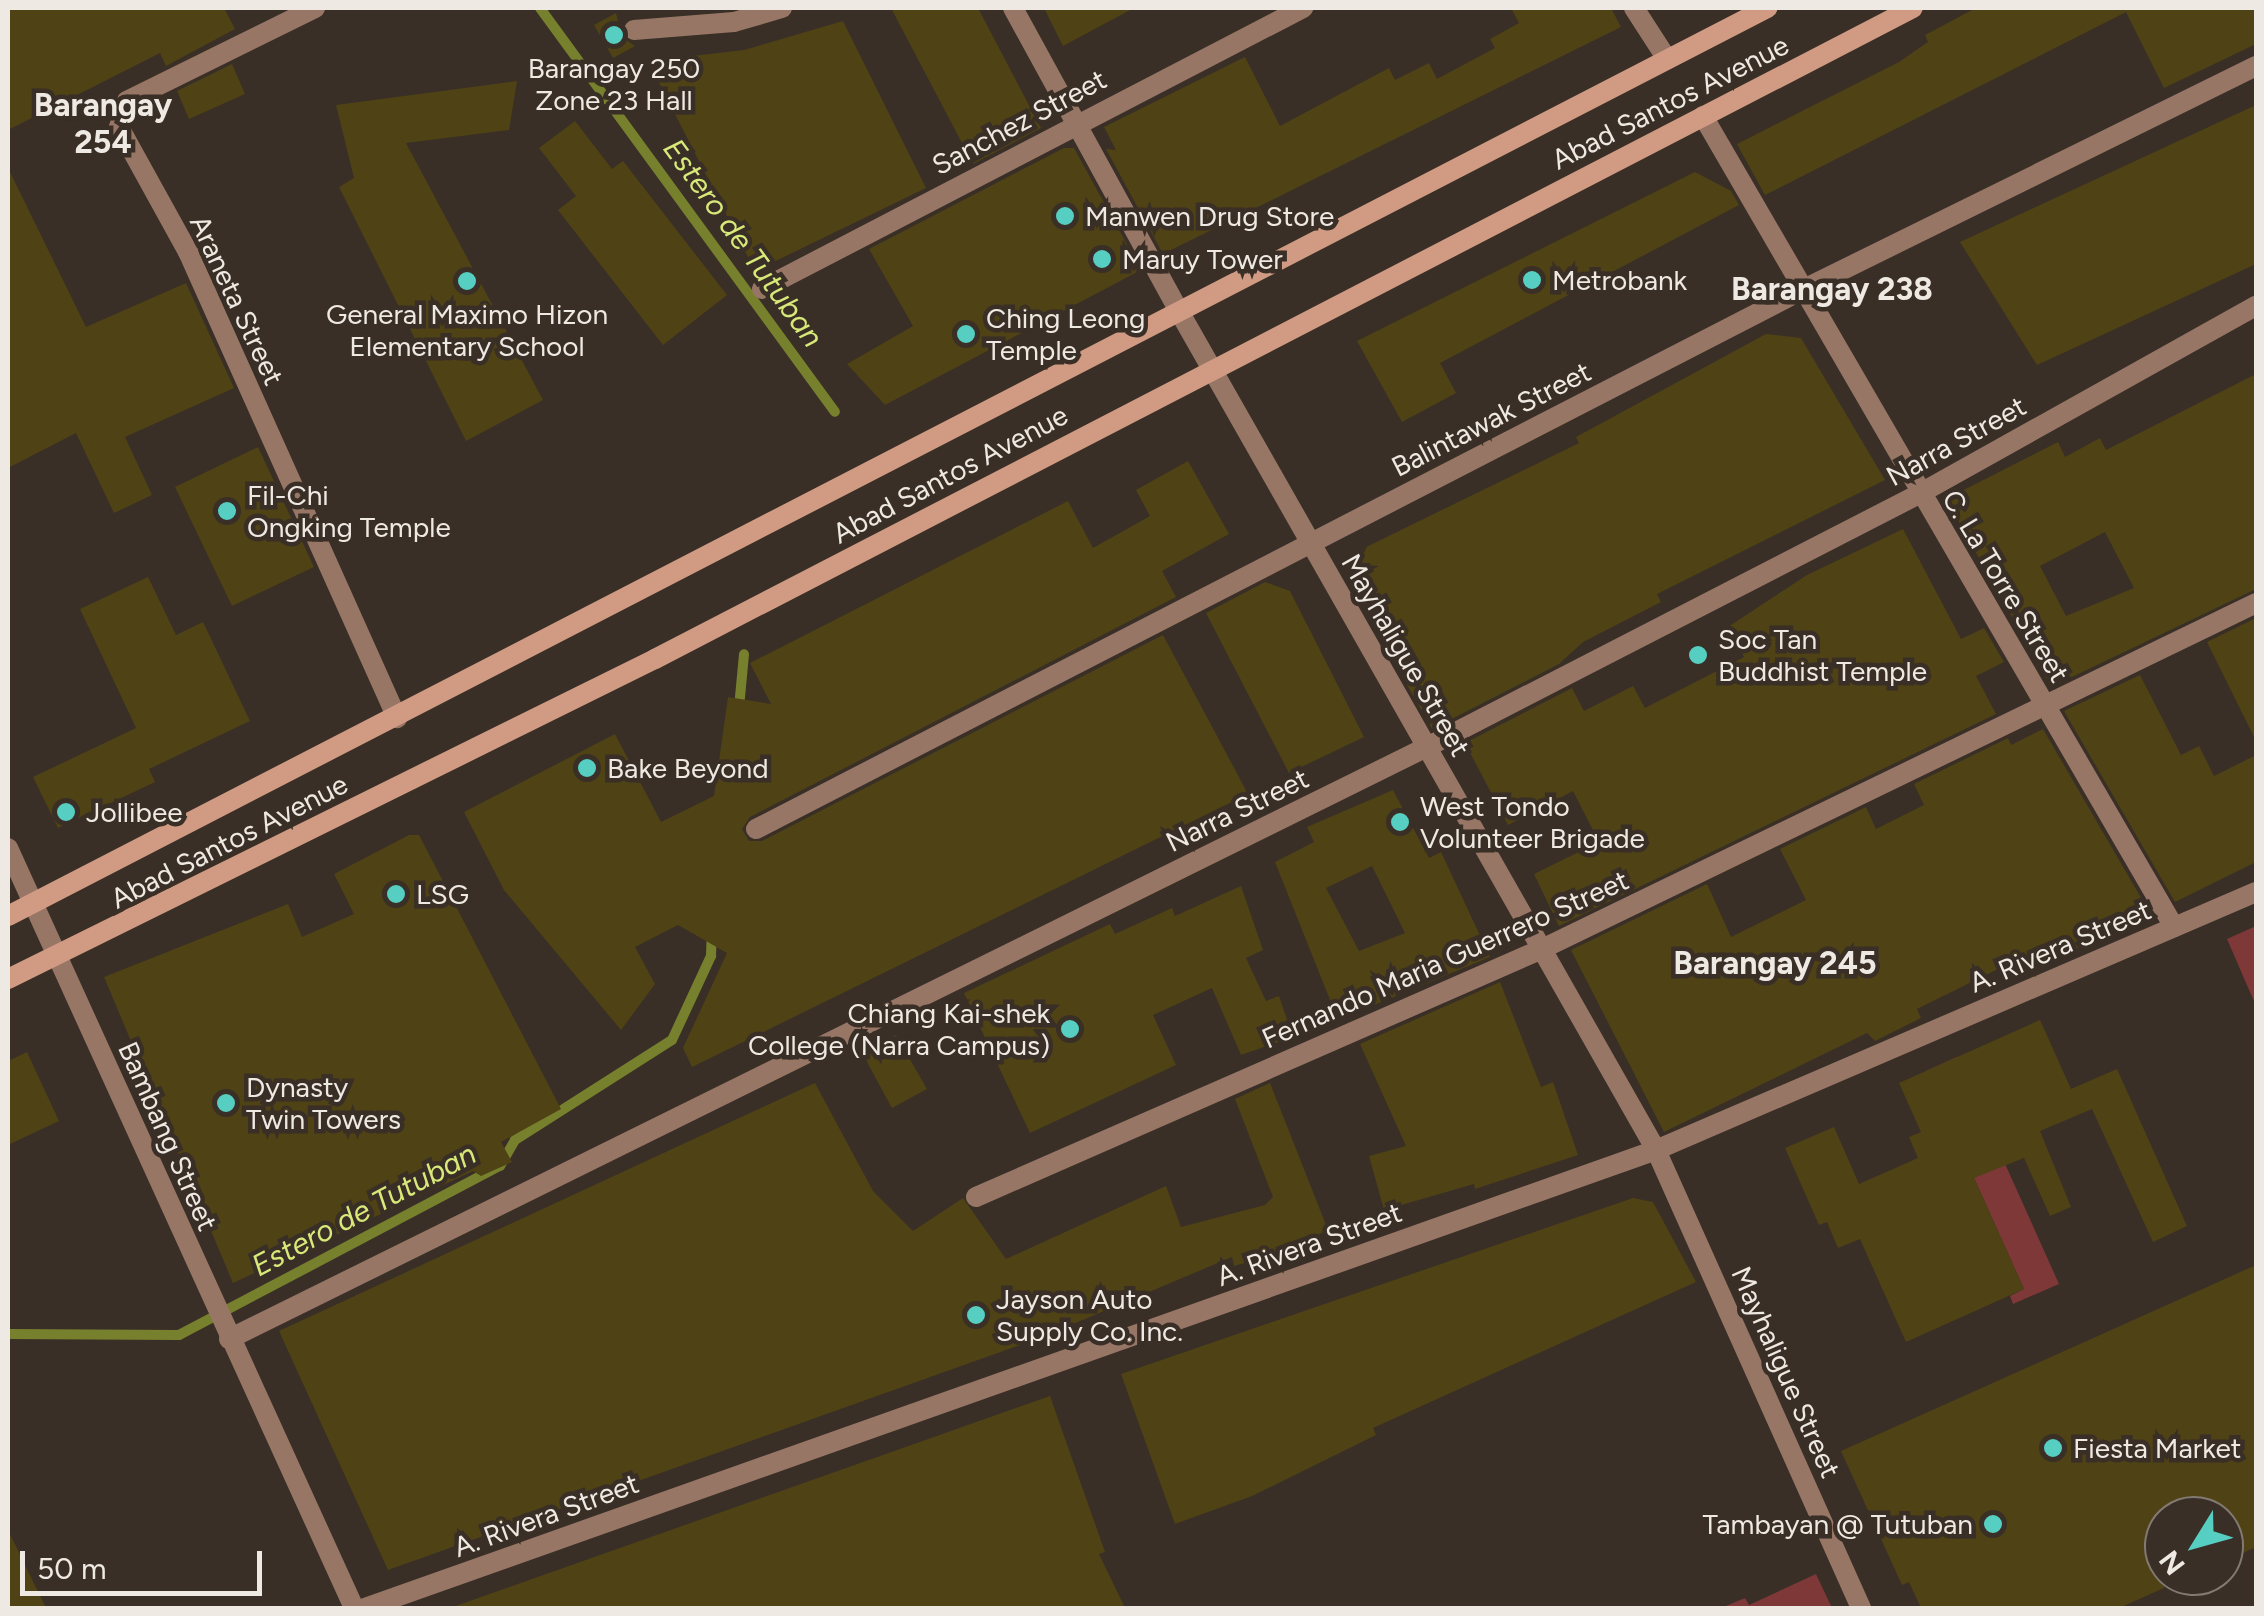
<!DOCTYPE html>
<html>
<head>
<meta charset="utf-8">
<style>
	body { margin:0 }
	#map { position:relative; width:2264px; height:1616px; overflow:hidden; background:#392f26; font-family:Figtree,sans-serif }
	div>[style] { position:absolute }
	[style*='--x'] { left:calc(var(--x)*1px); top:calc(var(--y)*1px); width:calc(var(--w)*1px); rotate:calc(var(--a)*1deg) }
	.green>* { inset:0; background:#7e3838 }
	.stream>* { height:10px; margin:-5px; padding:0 5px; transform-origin:5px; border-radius:5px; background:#77812d }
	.building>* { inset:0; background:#4f4215 }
	.minor>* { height:20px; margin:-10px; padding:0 10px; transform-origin:10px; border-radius:10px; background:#987666 }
	.tertiary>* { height:20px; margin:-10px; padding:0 10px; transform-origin:10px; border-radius:10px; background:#987666 }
	.secondary>* { height:20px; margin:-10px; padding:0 10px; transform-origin:10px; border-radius:10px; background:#d19b83 }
	.dots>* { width:28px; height:28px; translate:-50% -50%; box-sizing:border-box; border:5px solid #392f26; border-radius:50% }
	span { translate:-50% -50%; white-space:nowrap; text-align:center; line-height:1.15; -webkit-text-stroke:9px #392f26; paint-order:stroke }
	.poi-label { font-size:28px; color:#efe9e3 }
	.left { translate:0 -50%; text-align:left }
	.right { translate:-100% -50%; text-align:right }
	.street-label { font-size:28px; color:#efe9e3 }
	.water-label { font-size:30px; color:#d9e979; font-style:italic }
	.quarter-label { font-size:32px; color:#efe9e3; font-weight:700 }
	.frame { position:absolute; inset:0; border:10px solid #efe9e3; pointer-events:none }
	.north { position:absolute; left:2144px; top:1496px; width:100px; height:100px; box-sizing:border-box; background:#392f26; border:2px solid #827972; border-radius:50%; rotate:233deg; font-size:28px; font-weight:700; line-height:40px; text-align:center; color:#efe9e3 }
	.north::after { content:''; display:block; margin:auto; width:35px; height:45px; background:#57cec2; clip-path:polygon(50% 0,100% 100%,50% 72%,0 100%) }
	.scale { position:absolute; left:20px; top:1551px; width:242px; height:45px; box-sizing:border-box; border:5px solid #efe9e3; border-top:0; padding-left:12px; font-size:30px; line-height:35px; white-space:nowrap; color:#efe9e3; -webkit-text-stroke:8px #392f26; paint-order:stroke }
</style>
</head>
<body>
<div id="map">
	<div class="green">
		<i style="clip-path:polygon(2256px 926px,2256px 1006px,2227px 939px)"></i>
		<i style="clip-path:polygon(1957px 1057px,2059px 1284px,2013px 1304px,2010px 1296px,2024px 1289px,1926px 1071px)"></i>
		<i style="clip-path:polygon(1816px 1574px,1832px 1608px,1721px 1608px,1745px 1598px,1749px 1605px)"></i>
	</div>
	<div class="stream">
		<i style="--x:540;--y:8;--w:500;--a:53.86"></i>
		<i style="--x:739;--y:708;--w:54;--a:-84.7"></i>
		<i style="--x:8;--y:1334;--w:171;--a:0.3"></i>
		<i style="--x:179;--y:1335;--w:363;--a:-27.8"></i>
		<i style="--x:500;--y:1166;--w:30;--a:-60"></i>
		<i style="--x:515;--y:1140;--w:186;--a:-32.5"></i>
		<i style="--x:672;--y:1040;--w:93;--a:-65.1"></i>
		<i style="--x:711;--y:956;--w:23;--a:-88"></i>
	</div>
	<div class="building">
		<i style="clip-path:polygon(8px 8px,224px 8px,235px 29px,166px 66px,160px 53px,8px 130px)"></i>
		<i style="clip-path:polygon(891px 8px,978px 8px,1041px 128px,973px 164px)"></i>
		<i style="clip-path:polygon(1044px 8px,1134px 8px,1063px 46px)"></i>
		<i style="clip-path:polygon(1511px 8px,1611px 8px,1621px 27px,1163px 254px,1106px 149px,1116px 150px,1104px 127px,1245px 57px,1280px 126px,1389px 68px,1395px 80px,1429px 63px,1437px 79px,1495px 48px,1490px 39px,1519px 23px)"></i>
		<i style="clip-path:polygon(1976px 8px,2256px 8px,2256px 44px,2164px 88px,2126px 12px,1765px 195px,1737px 144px,1899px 62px,1928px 42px,1925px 35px)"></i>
		<i style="clip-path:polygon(616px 13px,622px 37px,635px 46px,613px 58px,594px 25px)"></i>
		<i style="clip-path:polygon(843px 21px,926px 188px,755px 271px,648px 61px,744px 50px)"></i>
		<i style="clip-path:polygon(232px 64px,245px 94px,189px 119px,177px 91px)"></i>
		<i style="clip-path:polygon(517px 81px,509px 130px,406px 143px,543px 400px,466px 441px,339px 187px,354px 178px,336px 105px)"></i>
		<i style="clip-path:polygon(2256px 105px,2256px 264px,2037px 365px,1960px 242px)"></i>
		<i style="clip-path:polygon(575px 121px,612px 169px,623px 161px,727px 295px,663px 345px,558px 210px,576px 196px,539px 148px)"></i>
		<i style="clip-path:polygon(1064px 148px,1074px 148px,1141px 270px,885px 405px,847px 364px,913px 326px,869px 249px)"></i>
		<i style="clip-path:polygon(8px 168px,86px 327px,186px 283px,234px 388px,125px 437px,152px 495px,114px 513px,76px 433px,8px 468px)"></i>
		<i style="clip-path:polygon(1695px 172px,1731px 191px,1739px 205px,1440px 363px,1456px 393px,1402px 422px,1357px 341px)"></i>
		<i style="clip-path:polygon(1766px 334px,1801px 338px,1885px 480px,1657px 594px,1661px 602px,1583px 642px,1559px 664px,1432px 729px,1347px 579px,1358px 551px,1579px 443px,1576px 437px)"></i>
		<i style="clip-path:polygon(evenodd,2256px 374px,2256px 589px,2051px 687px,1946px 499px,2058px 442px,2065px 457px,2100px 438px,2106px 450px,2256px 374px,2105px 532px,2134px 588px,2066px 616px,2040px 566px,2105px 532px)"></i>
		<i style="clip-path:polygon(258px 447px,314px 567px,232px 606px,175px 487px)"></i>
		<i style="clip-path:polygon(1188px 461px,1229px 534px,1162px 571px,1176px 597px,750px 817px,742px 829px,749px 841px,762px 841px,1163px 635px,1248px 794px,692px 1067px,683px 1048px,727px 953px,678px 925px,635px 947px,655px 984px,621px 1030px,504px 890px,464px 812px,615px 734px,661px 822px,714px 796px,728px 697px,771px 704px,750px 663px,1068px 501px,1093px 548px,1150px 516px,1136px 490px)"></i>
		<i style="clip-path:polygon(1903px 529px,1961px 639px,1984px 628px,2004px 662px,1976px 676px,1996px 714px,1559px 926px,1534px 874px,1599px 842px,1573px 791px,1508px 825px,1465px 743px,1572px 688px,1584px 711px,1633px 686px,1645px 708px,1744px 657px,1728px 627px,1807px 575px)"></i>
		<i style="clip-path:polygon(148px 577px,176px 635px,203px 622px,250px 721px,149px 769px,155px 782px,58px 828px,33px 777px,136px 728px,80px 609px)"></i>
		<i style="clip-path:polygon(1265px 582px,1290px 591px,1364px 737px,1289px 773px,1206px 613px)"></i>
		<i style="clip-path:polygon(2256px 618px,2256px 741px,2207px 642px)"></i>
		<i style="clip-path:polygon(2140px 675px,2181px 755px,2199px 746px,2214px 776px,2256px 755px,2256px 862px,2175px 902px,2064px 711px)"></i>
		<i style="clip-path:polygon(2043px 729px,2151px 915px,2009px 979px,2002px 967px,1917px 1009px,1921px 1018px,1875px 1041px,1867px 1033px,1664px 1132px,1571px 950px,1707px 884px,1731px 937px,1806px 900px,1780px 849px,1866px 807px,1876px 829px,1924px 805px,1914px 784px,2008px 738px,2011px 745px)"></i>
		<i style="clip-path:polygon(evenodd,1393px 790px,1429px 858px,1441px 852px,1490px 957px,1338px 1020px,1275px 862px,1314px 842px,1307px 827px,1393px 790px,1372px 866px,1405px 933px,1359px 951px,1326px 888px,1372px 866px)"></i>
		<i style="clip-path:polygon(409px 835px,419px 835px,561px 1109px,501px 1142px,512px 1162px,481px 1176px,473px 1171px,233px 1283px,104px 977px,288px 904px,302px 937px,354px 914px,334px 874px)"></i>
		<i style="clip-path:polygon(1241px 886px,1263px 950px,1246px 958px,1266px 1001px,1279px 996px,1293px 1037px,1241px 1055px,1212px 988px,1153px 1015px,1176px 1065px,1030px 1133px,964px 993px,1110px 924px,1115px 934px,1172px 908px,1175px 916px)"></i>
		<i style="clip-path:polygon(1500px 982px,1541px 1087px,1553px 1082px,1578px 1155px,1475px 1189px,1474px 1184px,1384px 1210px,1369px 1156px,1406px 1146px,1360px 1044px)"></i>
		<i style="clip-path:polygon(2040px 1020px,2071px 1089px,2117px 1069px,2187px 1226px,2153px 1242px,2092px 1109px,2040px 1131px,2071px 1207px,2050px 1216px,2024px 1158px,1974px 1178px,2024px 1289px,1906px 1342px,1860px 1239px,1838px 1248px,1827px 1222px,1819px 1225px,1785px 1148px,1834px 1127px,1859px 1184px,1918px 1158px,1909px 1137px,1921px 1132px,1899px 1083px)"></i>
		<i style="clip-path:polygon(896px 1035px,927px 1089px,892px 1108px,862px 1053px)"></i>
		<i style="clip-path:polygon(27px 1052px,59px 1121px,8px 1145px,8px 1061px)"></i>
		<i style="clip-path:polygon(815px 1083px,873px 1191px,913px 1231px,963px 1198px,1006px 1259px,1166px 1186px,1181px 1227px,1265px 1205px,1273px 1197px,1235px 1099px,1270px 1083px,1328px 1230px,1271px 1256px,1234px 1266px,1232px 1257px,1040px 1338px,388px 1570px,279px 1331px)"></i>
		<i style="clip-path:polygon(1633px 1198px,1653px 1202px,1696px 1282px,1373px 1428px,1376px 1435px,1252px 1496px,1175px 1524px,1121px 1374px)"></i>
		<i style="clip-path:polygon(2256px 1265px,2256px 1547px,2224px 1562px,2224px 1516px,2164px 1516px,2164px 1588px,2119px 1608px,1921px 1608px,1909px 1582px,1902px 1585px,1841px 1451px)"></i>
		<i style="clip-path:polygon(1050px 1396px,1105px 1552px,1099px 1554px,1125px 1608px,450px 1608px)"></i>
		<i style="clip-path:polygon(8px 1530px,46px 1608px,8px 1608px)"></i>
	</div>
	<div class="minor">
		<i style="--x:315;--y:8;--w:210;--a:153.7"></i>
		<i style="--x:127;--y:101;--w:27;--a:107"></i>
		<i style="--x:119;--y:127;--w:143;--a:61.1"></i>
		<i style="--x:188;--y:252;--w:511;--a:65.84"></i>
		<i style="--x:1013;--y:8;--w:348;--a:61.3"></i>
		<i style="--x:1634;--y:8;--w:61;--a:57.1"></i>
		<i style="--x:634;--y:30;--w:100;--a:-4.6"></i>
		<i style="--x:734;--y:22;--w:50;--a:-16.3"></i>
		<i style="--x:1703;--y:116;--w:938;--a:59.85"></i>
		<i style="--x:762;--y:289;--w:610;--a:-27.45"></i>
		<i style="--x:756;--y:829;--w:1179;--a:-27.26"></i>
		<i style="--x:1804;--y:289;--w:504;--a:-26.26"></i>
		<i style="--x:976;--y:1197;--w:618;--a:-23.66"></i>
		<i style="--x:1542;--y:949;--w:793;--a:-25.85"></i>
		<i style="--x:229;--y:1339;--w:1336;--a:-26.3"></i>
		<i style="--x:1427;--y:747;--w:553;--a:-27.21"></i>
		<i style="--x:1919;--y:494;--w:386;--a:-29.2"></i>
	</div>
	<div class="tertiary">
		<i style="--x:1180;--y:313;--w:963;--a:60.37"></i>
		<i style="--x:1656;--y:1150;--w:502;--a:65.89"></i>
		<i style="--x:8;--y:848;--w:835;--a:65.52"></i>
		<i style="--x:365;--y:1608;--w:1370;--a:-19.53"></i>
		<i style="--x:1656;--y:1150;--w:653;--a:-23.27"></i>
	</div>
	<div class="secondary">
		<i style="--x:8;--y:916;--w:1980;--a:-27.3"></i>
		<i style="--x:8;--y:979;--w:722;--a:-26.32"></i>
		<i style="--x:655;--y:659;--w:1416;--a:-27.36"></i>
	</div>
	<div class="dots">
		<i style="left:614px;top:35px;background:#57cec2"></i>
		<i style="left:1065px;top:216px;background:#57cec2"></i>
		<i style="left:1102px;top:259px;background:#57cec2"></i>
		<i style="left:1532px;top:280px;background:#57cec2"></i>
		<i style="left:467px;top:281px;background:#57cec2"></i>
		<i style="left:966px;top:334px;background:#57cec2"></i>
		<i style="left:227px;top:511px;background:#57cec2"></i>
		<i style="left:1698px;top:655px;background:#57cec2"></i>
		<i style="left:587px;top:768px;background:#57cec2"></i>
		<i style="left:66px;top:812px;background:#57cec2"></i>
		<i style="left:1400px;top:822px;background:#57cec2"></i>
		<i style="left:396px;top:894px;background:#57cec2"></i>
		<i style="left:1070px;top:1029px;background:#57cec2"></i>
		<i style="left:226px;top:1103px;background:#57cec2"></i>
		<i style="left:976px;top:1315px;background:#57cec2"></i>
		<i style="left:2053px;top:1448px;background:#57cec2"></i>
		<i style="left:1993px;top:1524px;background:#57cec2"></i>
	</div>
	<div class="poi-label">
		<span style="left:614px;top:84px">Barangay 250<br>Zone 23 Hall</span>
		<span class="left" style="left:1085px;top:216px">Manwen Drug Store</span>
		<span class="left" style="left:1122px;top:259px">Maruy Tower</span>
		<span class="left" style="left:1552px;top:280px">Metrobank</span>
		<span style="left:467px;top:330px">General Maximo Hizon<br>Elementary School</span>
		<span class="left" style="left:986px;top:334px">Ching Leong<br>Temple</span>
		<span class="left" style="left:247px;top:511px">Fil-Chi<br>Ongking Temple</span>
		<span class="left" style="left:1718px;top:655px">Soc Tan<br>Buddhist Temple</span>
		<span class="left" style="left:607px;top:768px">Bake Beyond</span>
		<span class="left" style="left:1420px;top:822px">West Tondo<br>Volunteer Brigade</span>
		<span class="left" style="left:86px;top:812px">Jollibee</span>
		<span class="left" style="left:416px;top:894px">LSG</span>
		<span class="right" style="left:1050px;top:1029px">Chiang Kai-shek<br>College (Narra Campus)</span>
		<span class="left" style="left:246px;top:1103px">Dynasty<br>Twin Towers</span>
		<span class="left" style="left:996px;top:1315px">Jayson Auto<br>Supply Co. Inc.</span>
		<span class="left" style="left:2073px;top:1448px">Fiesta Market</span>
		<span class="right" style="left:1973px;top:1524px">Tambayan @ Tutuban</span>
	</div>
	<div class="street-label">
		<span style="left:1670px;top:102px;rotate:-27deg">Abad Santos Avenue</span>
		<span style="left:1019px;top:122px;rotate:-28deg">Sanchez Street</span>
		<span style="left:237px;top:300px;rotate:65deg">Araneta Street</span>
		<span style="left:1491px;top:419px;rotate:-27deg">Balintawak Street</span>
		<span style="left:1956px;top:441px;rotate:-29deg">Narra Street</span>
		<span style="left:950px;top:474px;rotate:-28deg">Abad Santos Avenue</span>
		<span style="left:2006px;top:586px;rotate:59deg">C. La Torre Street</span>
		<span style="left:1406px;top:655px;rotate:60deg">Mayhaligue Street</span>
		<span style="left:1237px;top:810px;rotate:-26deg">Narra Street</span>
		<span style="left:229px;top:841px;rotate:-27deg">Abad Santos Avenue</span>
		<span style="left:2060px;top:946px;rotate:-23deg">A. Rivera Street</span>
		<span style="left:1445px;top:959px;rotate:-24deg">Fernando Maria Guerrero Street</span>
		<span style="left:168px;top:1136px;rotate:66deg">Bambang Street</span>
		<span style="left:1309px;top:1244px;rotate:-20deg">A. Rivera Street</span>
		<span style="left:1786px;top:1372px;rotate:66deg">Mayhaligue Street</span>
		<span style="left:546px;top:1515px;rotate:-20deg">A. Rivera Street</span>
	</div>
	<div class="water-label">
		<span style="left:743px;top:243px;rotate:54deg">Estero de Tutuban</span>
		<span style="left:364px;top:1210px;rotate:-28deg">Estero de Tutuban</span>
	</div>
	<div class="quarter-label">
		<span style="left:103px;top:124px">Barangay<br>254</span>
		<span style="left:1832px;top:289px">Barangay 238</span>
		<span style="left:1775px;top:963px">Barangay 245</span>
	</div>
	<div class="frame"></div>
	<div class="north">N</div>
	<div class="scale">50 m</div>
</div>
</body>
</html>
